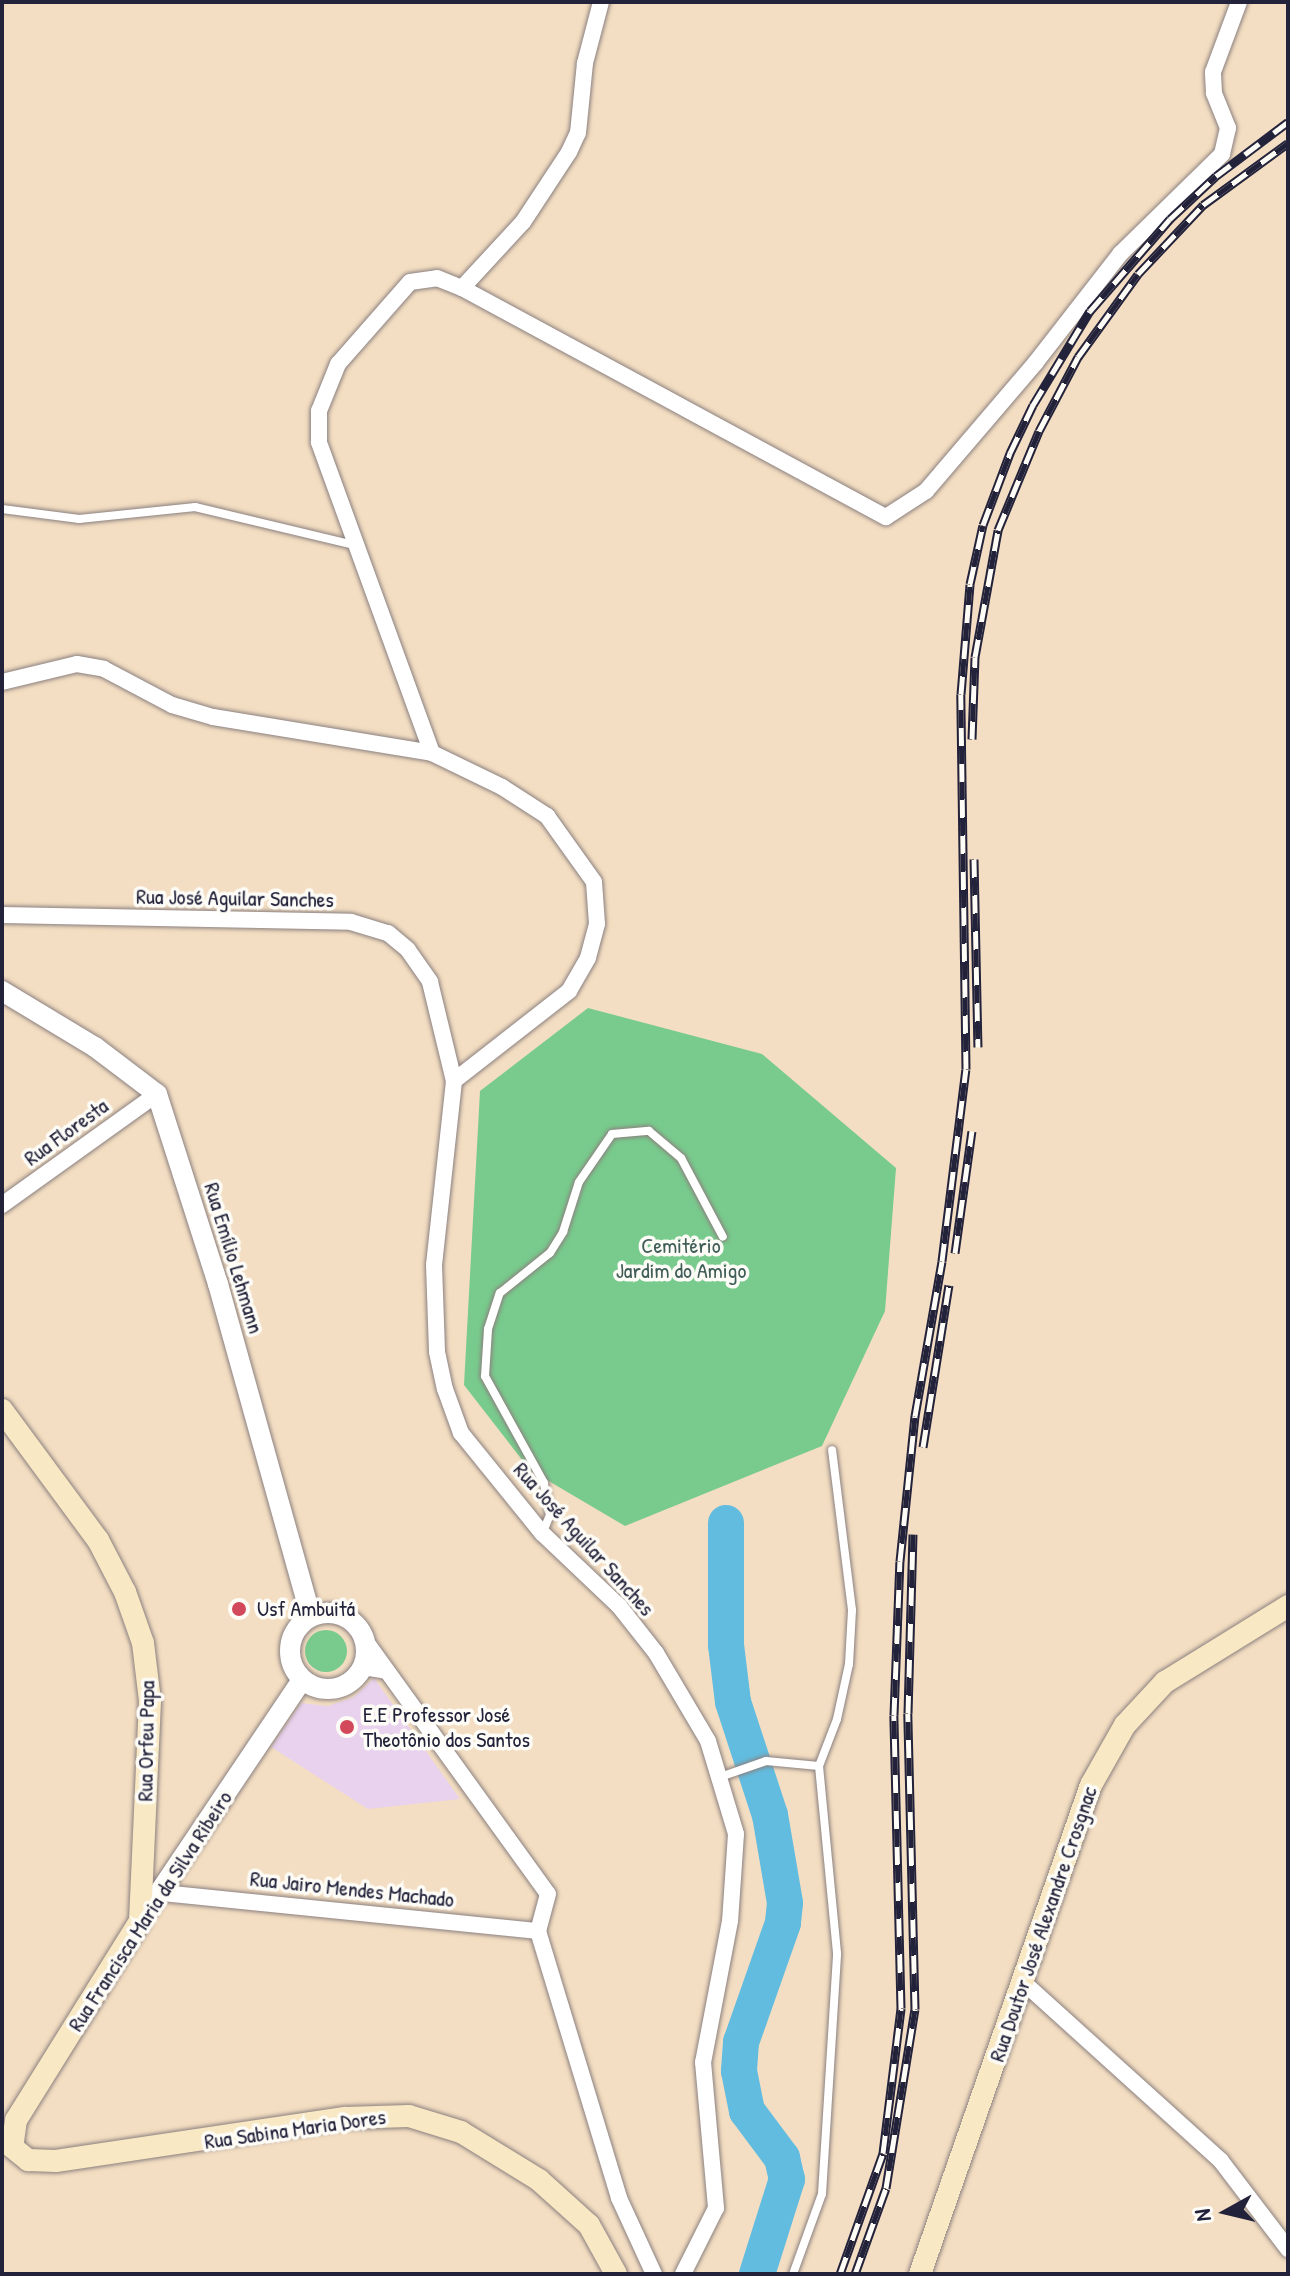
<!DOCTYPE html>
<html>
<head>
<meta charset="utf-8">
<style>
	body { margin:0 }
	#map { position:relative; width:1290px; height:2276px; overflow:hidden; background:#f4dec3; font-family:"Patrick Hand",sans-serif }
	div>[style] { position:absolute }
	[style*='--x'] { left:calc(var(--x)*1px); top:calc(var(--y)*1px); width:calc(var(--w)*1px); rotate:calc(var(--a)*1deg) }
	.built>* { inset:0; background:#e9d2ed }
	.green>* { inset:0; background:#78cb8d }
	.round { border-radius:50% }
	.river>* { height:36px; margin:-18px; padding:0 18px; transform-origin:18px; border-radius:18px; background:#62bce0 }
	.roads { filter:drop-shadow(0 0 2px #8b807f) drop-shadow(0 0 2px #8b807f) }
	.service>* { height:8px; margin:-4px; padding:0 4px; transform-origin:4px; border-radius:4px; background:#fff }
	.minor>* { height:16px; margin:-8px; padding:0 8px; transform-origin:8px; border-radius:8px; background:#fff }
	.tertiary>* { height:20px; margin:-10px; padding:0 10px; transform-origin:10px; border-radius:10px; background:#fff }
	.tertiary>.ring { margin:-10px; padding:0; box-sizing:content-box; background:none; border:20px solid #fff; border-radius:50% }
	.secondary>* { height:22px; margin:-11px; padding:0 11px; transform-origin:11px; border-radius:11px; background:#f8e8c3 }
	.rail>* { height:9px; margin-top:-4.5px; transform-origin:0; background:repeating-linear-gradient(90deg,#fdfcf7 0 18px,#22223b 0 36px); box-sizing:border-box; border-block:2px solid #22223b }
	.dots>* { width:22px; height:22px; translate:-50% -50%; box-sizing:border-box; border:4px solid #fdfcf7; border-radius:50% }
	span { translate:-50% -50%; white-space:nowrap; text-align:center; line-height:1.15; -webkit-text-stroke:7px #fdfcf7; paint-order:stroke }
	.street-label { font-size:22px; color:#22223b }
	.park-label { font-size:22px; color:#405d58 }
	.poi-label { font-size:22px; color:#22223b }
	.left { translate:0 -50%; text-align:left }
	.frame { position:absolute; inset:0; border:4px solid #22223b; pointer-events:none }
	.north { position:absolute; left:1186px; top:2172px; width:80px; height:80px; -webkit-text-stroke:6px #fdfcf7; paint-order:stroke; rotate:262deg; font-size:22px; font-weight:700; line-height:32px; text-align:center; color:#22223b }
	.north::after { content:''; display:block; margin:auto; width:28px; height:36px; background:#22223b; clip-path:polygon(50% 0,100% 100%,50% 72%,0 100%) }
</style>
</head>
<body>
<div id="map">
	<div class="built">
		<i style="clip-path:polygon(374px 1678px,460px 1799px,368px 1809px,271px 1747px,301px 1703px,328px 1706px,354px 1697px)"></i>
	</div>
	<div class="green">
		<i style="clip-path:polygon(588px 1008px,762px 1054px,896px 1168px,885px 1311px,822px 1446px,625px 1526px,530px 1470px,464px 1385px,480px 1091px)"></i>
		<i class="round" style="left:305px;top:1630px;width:42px;height:42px"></i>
	</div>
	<div class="river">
		<i style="--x:726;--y:1523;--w:122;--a:90"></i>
		<i style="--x:726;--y:1645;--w:57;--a:83"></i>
		<i style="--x:733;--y:1702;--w:119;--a:71.9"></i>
		<i style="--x:770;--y:1815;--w:89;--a:80.3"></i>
		<i style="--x:785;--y:1903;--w:20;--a:96"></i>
		<i style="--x:783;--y:1923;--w:126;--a:109.4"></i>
		<i style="--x:741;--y:2042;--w:29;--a:94"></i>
		<i style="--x:739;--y:2071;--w:41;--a:78.7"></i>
		<i style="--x:747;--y:2111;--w:59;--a:53.3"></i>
		<i style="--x:782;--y:2158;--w:22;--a:77"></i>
		<i style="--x:787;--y:2179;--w:100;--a:107.5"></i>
	</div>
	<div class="roads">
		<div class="service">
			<i style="--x:2;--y:509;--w:78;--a:7.4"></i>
			<i style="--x:79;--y:519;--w:117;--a:-5.9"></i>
			<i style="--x:195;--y:507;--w:163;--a:13.4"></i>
			<i style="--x:543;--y:1532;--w:18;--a:-68"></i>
			<i style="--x:550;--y:1515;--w:33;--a:-101"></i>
			<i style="--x:544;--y:1483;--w:122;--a:-118.9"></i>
			<i style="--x:485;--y:1376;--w:47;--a:-86.3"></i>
			<i style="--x:488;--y:1329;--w:38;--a:-72"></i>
			<i style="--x:500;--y:1293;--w:64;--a:-38.7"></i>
			<i style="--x:550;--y:1253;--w:25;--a:-58"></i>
			<i style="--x:563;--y:1232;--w:52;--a:-72.3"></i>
			<i style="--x:579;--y:1182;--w:58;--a:-55.5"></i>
			<i style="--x:612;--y:1134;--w:37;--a:-5"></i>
			<i style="--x:649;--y:1131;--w:42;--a:40.2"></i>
			<i style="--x:681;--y:1158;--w:89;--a:62"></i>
			<i style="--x:723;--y:1776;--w:46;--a:-19.2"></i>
			<i style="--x:766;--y:1761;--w:53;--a:5.4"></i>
			<i style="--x:793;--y:2274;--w:85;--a:-70.1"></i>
			<i style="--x:822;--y:2194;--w:241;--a:-86.4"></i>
			<i style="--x:837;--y:1953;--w:188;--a:-95.5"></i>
			<i style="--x:819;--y:1766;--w:50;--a:-69"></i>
			<i style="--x:837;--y:1719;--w:56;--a:-77.7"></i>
			<i style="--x:849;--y:1664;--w:54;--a:-86.8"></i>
			<i style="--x:852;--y:1610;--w:161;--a:-97.1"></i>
		</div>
		<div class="minor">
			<i style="--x:462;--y:288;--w:90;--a:-47.3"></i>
			<i style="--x:523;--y:222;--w:84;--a:-56.7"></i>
			<i style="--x:569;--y:152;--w:21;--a:-65"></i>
			<i style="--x:578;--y:133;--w:70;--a:-84.3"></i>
			<i style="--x:585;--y:63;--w:63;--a:-75.3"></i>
			<i style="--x:2;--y:682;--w:77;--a:-13.5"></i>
			<i style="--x:77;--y:664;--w:27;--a:10"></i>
			<i style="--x:104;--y:669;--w:77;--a:27.9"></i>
			<i style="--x:172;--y:705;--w:43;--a:16.3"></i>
			<i style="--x:213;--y:717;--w:222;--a:9.3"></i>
			<i style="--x:432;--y:753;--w:78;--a:25.9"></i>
			<i style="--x:502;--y:787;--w:54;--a:32.8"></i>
			<i style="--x:547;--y:816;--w:81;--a:54.5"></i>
			<i style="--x:594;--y:882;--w:42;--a:85.9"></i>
			<i style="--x:597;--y:924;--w:35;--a:105"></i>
			<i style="--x:588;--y:958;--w:38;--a:120"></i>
			<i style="--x:569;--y:991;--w:146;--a:142"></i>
			<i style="--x:432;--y:753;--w:331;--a:-110"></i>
			<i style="--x:319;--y:442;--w:31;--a:-90"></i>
			<i style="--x:319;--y:411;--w:51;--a:-68"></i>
			<i style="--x:338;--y:364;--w:109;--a:-48.7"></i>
			<i style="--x:410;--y:282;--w:27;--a:-8"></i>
			<i style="--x:437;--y:278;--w:27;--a:22"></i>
			<i style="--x:462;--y:288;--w:482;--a:28.4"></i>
			<i style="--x:886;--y:517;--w:48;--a:-33"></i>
			<i style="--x:926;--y:491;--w:170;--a:-49.5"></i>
			<i style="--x:1036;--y:362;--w:137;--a:-52.1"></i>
			<i style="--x:1120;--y:254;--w:143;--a:-44.4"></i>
			<i style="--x:1222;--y:154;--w:27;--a:-77"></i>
			<i style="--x:1228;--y:128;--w:38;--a:-112"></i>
			<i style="--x:1214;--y:93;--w:21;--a:-93"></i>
			<i style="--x:1213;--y:72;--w:75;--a:-69.6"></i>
			<i style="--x:2;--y:915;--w:349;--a:1.1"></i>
			<i style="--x:351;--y:922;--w:39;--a:17"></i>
			<i style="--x:388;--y:933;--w:26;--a:40"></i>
			<i style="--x:408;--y:950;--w:39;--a:55"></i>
			<i style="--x:430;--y:982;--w:102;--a:76.4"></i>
			<i style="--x:454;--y:1081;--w:185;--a:96.2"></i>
			<i style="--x:434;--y:1265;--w:87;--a:88"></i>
			<i style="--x:437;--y:1352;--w:38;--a:78"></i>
			<i style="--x:445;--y:1389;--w:47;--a:70"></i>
			<i style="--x:461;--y:1433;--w:129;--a:51"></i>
			<i style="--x:542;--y:1533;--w:106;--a:43.5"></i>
			<i style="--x:619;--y:1606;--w:60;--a:51.8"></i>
			<i style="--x:656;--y:1653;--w:102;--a:59.4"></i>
			<i style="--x:708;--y:1741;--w:97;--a:73.2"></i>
			<i style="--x:736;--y:1834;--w:87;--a:93.9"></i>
			<i style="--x:730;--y:1921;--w:144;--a:100.8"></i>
			<i style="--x:703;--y:2062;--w:147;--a:84.9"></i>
			<i style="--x:716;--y:2208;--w:74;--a:116.6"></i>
			<i style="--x:2;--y:1205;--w:191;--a:-35.6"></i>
			<i style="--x:364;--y:1639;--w:314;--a:54.2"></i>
			<i style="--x:548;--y:1894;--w:38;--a:105"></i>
			<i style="--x:538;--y:1931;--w:279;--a:73.1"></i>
			<i style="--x:619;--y:2198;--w:84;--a:65.3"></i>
			<i style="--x:363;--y:1667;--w:24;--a:9"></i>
			<i style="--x:163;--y:1893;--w:377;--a:5.8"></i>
			<i style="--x:1022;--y:1981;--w:268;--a:42.1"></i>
			<i style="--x:1221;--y:2161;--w:111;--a:52.7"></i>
		</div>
		<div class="tertiary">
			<i style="--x:2;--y:991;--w:109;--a:31.1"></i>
			<i style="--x:95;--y:1047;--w:78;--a:37.2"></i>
			<i style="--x:157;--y:1094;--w:200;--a:72.2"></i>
			<i style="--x:218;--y:1284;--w:345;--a:74.4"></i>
			<i class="ring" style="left:290px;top:1613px;width:56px;height:56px"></i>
			<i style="--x:140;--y:1921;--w:290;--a:-56.1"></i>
		</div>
		<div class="secondary">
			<i style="--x:2;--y:1410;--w:162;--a:53.6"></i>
			<i style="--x:98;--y:1540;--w:59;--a:62.6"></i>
			<i style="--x:125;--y:1592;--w:54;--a:70.6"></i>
			<i style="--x:143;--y:1643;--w:58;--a:83.1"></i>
			<i style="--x:150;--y:1701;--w:220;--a:92.6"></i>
			<i style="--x:140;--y:1921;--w:234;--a:121.9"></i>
			<i style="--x:16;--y:2120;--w:27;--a:98"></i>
			<i style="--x:12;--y:2147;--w:21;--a:39"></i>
			<i style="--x:28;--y:2160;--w:28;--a:2"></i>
			<i style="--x:56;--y:2161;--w:292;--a:-8.5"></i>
			<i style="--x:345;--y:2118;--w:64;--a:-1.8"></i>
			<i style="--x:409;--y:2116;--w:54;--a:17.1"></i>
			<i style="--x:461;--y:2132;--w:92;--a:31.6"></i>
			<i style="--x:539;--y:2180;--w:67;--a:42"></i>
			<i style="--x:589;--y:2225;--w:56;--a:61.1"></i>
			<i style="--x:920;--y:2274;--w:518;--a:-70.73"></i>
			<i style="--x:1091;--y:1785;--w:69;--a:-60.5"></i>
			<i style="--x:1125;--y:1725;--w:59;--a:-47.1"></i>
			<i style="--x:1165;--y:1682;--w:145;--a:-31.7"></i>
		</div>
	</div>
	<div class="rail">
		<i style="--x:972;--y:739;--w:82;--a:-87.9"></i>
		<i style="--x:975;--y:657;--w:129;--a:-79.7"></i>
		<i style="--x:998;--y:530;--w:107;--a:-67.5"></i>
		<i style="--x:1039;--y:431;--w:84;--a:-62.2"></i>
		<i style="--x:1078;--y:357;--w:102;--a:-54.1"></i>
		<i style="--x:1138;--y:274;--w:95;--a:-46.7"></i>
		<i style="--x:1203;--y:205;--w:105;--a:-36.1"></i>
		<i style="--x:974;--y:859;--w:188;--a:88.8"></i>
		<i style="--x:955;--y:1253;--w:123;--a:-82.1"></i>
		<i style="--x:923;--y:1447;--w:164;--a:-80.9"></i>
		<i style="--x:840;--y:2274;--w:128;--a:-70.4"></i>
		<i style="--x:883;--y:2153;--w:146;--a:-82.9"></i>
		<i style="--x:901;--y:2008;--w:293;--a:-91.4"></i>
		<i style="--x:894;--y:1715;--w:154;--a:-87.8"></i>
		<i style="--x:900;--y:1561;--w:146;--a:-84.1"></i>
		<i style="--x:915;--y:1416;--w:157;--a:-80.1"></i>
		<i style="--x:942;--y:1261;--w:193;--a:-82.9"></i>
		<i style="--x:966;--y:1069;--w:375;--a:-90.8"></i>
		<i style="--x:961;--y:694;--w:110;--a:-85.3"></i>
		<i style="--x:970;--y:584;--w:60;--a:-77.6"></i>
		<i style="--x:983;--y:525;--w:77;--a:-69.4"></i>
		<i style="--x:1010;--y:453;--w:53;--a:-64.4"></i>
		<i style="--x:1033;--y:405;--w:110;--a:-58.8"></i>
		<i style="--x:1090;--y:311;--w:122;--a:-49"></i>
		<i style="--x:1170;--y:219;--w:63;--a:-43.1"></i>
		<i style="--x:1216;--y:176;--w:90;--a:-36.9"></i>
		<i style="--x:855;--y:2274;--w:91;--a:-70.2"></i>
		<i style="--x:886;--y:2188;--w:181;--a:-80.8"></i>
		<i style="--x:915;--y:2009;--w:296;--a:-91.4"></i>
		<i style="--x:908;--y:1713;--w:179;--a:-88.4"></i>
	</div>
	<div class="dots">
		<i style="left:239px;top:1609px;background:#d1495b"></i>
		<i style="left:347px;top:1727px;background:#d1495b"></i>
	</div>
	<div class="street-label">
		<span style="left:235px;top:898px;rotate:1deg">Rua José Aguilar Sanches</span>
		<span style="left:66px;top:1132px;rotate:-36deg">Rua Floresta</span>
		<span style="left:234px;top:1258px;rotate:73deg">Rua Emílio Lehmann</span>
		<span style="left:584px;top:1539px;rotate:48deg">Rua José Aguilar Sanches</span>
		<span style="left:146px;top:1741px;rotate:-89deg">Rua Orfeu Papa</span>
		<span style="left:352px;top:1889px;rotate:6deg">Rua Jairo Mendes Machado</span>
		<span style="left:150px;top:1911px;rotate:-57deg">Rua Francisca Maria da Silva Ribeiro</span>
		<span style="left:1043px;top:1924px;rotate:-71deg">Rua Doutor José Alexandre Crosgnac</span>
		<span style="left:295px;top:2129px;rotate:-8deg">Rua Sabina Maria Dores</span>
	</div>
	<div class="park-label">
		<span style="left:681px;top:1258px">Cemitério<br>Jardim do Amigo</span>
	</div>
	<div class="poi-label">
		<span class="left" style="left:257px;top:1609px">Usf Ambuitá</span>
		<span class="left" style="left:363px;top:1727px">E.E Professor José<br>Theotônio dos Santos</span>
	</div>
	<div class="frame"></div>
	<div class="north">N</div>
</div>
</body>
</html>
